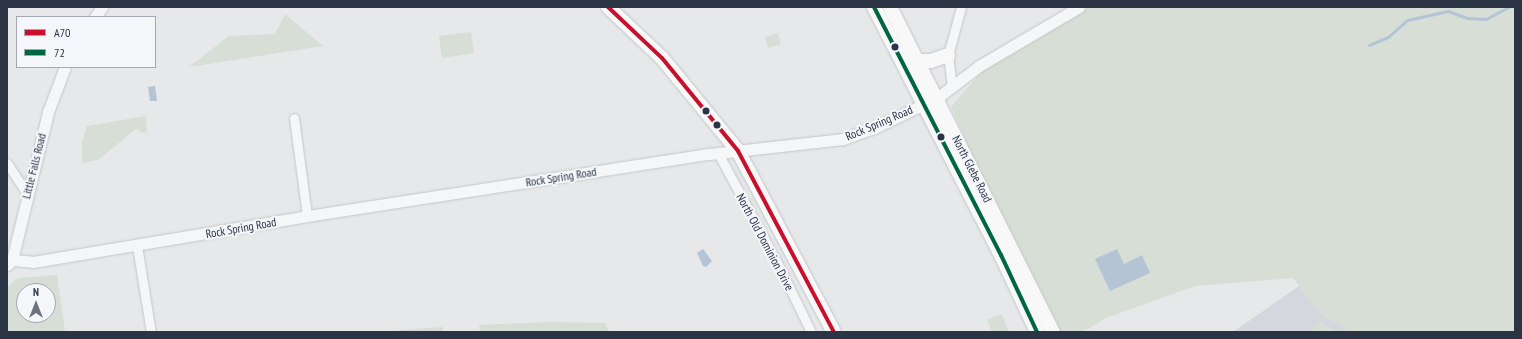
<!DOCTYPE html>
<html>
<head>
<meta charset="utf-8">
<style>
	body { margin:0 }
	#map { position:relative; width:1522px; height:339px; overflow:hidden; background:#e6e8ea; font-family:"PT Sans Narrow",sans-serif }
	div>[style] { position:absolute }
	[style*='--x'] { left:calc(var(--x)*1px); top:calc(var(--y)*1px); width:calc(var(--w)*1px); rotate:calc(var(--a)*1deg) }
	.built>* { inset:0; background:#d4d7dd }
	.green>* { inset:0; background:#d6ded6 }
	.water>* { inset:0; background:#b4c4d5 }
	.stream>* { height:3px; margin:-1.5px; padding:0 1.5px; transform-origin:1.5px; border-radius:1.5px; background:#b4c4d5 }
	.roads { filter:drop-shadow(0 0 1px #c4c6c8) drop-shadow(0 0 1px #c4c6c8) }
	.minor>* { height:9px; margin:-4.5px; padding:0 4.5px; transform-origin:4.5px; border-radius:4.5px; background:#f5f6f7 }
	.tertiary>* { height:11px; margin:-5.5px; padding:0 5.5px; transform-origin:5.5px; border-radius:5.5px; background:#f5f6f7 }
	.primary>* { height:14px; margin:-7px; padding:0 7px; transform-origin:7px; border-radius:7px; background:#f8f8f8 }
	.bus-1>* { height:4px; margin:-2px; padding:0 2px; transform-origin:2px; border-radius:2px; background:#c8102e }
	.bus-2>* { height:4px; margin:-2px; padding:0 2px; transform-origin:2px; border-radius:2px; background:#006641 }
	.dots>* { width:11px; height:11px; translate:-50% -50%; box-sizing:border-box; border:2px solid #f4f6f9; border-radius:50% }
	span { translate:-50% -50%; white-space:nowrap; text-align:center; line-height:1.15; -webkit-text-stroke:4px #f4f6f9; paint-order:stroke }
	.street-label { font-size:12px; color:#2b3445 }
	.frame { position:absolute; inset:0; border:8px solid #2b3445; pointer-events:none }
	.legend { position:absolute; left:16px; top:16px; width:140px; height:52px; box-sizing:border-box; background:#f4f6f9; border:1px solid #a4a8b1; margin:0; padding:5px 7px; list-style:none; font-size:12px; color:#2b3445 }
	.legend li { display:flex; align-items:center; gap:8px; height:20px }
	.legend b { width:20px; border:1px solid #a4a8b1 }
	.north { position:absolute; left:16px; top:283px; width:40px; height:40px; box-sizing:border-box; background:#f4f6f9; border:1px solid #a4a8b1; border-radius:50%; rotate:0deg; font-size:11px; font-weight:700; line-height:16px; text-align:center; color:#2b3445 }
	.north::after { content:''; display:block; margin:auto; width:14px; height:18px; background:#6c737f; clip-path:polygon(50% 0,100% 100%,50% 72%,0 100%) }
</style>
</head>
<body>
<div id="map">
	<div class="built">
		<i style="clip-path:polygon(1299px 286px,1319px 313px,1352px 332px,1233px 332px)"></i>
	</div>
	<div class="green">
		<i style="clip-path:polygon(1089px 7px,1515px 7px,1515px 332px,1352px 332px,1319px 313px,1293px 278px,1195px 286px,1106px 318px,1083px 332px,1060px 332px,979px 170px,951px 107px,981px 72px)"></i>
		<i style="clip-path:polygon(285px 14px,323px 46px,189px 67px,229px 36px,275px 34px)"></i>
		<i style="clip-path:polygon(471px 32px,474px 53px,442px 58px,439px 36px)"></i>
		<i style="clip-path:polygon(778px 33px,781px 44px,768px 48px,765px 37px)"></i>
		<i style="clip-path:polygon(146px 116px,147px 132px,142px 133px,136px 129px,98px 160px,82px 163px,82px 142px,87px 126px)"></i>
		<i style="clip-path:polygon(evenodd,57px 275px,65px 332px,7px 332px,7px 287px,18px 278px,57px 275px,24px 291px,48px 291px,48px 315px,24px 315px,24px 291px)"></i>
		<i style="clip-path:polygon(1002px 314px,1009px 332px,992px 332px,987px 320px)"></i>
		<i style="clip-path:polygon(1319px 321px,1336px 332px,1311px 332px)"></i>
		<i style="clip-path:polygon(550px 322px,605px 323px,609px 332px,480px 332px,479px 325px)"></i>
		<i style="clip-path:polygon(443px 327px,443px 332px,398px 332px,399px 330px)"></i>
	</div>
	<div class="water">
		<i style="clip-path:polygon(155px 86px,157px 101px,150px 101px,148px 87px)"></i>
		<i style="clip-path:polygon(703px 249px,712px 261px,706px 267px,703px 266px,697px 253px)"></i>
		<i style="clip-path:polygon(1117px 249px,1124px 264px,1142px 255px,1150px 273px,1110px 291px,1095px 259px)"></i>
	</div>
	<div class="stream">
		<i style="--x:1369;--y:45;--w:21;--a:-23"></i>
		<i style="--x:1388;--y:37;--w:25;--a:-42"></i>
		<i style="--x:1407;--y:20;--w:42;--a:-12.4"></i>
		<i style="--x:1448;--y:11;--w:20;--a:20"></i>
		<i style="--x:1467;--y:18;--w:19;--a:3"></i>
		<i style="--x:1486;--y:19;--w:26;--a:-28"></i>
	</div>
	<div class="roads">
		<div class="minor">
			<i style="--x:952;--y:87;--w:32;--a:-97"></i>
			<i style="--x:948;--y:55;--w:50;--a:-74.8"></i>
			<i style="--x:294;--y:118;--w:99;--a:82.4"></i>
			<i style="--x:718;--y:153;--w:133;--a:61.7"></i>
			<i style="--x:781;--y:270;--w:69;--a:64.2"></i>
			<i style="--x:7;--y:163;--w:37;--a:57"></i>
			<i style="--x:137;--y:246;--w:87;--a:80.8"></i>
		</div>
		<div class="tertiary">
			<i style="--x:95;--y:17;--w:12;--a:-55"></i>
			<i style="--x:12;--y:260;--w:21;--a:5"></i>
			<i style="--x:33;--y:262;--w:278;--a:-9.5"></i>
			<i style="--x:307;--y:216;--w:407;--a:-8.8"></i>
			<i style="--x:709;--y:154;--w:135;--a:-6.4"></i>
			<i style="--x:843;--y:139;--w:33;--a:-20"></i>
			<i style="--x:874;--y:128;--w:70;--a:-25.5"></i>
			<i style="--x:937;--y:98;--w:53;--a:-37.3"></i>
			<i style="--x:979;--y:66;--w:116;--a:-30.5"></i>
			<i style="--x:7;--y:265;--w:7;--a:-45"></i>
			<i style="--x:12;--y:260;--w:152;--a:-76.3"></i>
			<i style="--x:48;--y:112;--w:48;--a:-69.3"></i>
		</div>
		<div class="primary">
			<i style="--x:608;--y:7;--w:74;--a:43.4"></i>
			<i style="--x:662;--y:58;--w:120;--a:50.7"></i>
			<i style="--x:738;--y:151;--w:205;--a:62.1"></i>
			<i style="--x:874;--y:7;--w:279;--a:62.9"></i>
			<i style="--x:1001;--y:255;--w:85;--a:64.9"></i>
			<i style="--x:890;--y:7;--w:364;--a:63.4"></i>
			<i style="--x:918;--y:61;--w:13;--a:0"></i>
			<i style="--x:931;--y:61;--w:18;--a:-19"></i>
		</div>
	</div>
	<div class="bus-1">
		<i style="--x:608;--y:7;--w:74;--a:43.4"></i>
		<i style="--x:662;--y:58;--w:120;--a:50.7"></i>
		<i style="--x:738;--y:151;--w:205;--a:62.1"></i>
	</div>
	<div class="bus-2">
		<i style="--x:874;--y:7;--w:279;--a:62.9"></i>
		<i style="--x:1001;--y:255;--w:85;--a:64.9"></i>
	</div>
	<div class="dots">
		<i style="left:895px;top:47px;background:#2b3445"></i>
		<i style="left:706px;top:111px;background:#2b3445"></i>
		<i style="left:717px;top:125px;background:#2b3445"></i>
		<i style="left:941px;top:137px;background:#2b3445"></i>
	</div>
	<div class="street-label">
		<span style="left:879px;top:123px;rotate:-23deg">Rock Spring Road</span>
		<span style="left:34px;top:166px;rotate:-76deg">Little Falls Road</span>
		<span style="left:972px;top:169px;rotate:63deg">North Glebe Road</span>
		<span style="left:561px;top:177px;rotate:-9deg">Rock Spring Road</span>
		<span style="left:241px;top:228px;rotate:-10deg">Rock Spring Road</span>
		<span style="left:765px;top:242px;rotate:62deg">North Old Dominion Drive</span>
	</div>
	<div class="frame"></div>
	<ul class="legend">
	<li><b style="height:5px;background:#c8102e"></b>A70</li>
	<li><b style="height:5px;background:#006641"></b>72</li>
	</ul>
	<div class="north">N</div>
</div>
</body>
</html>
